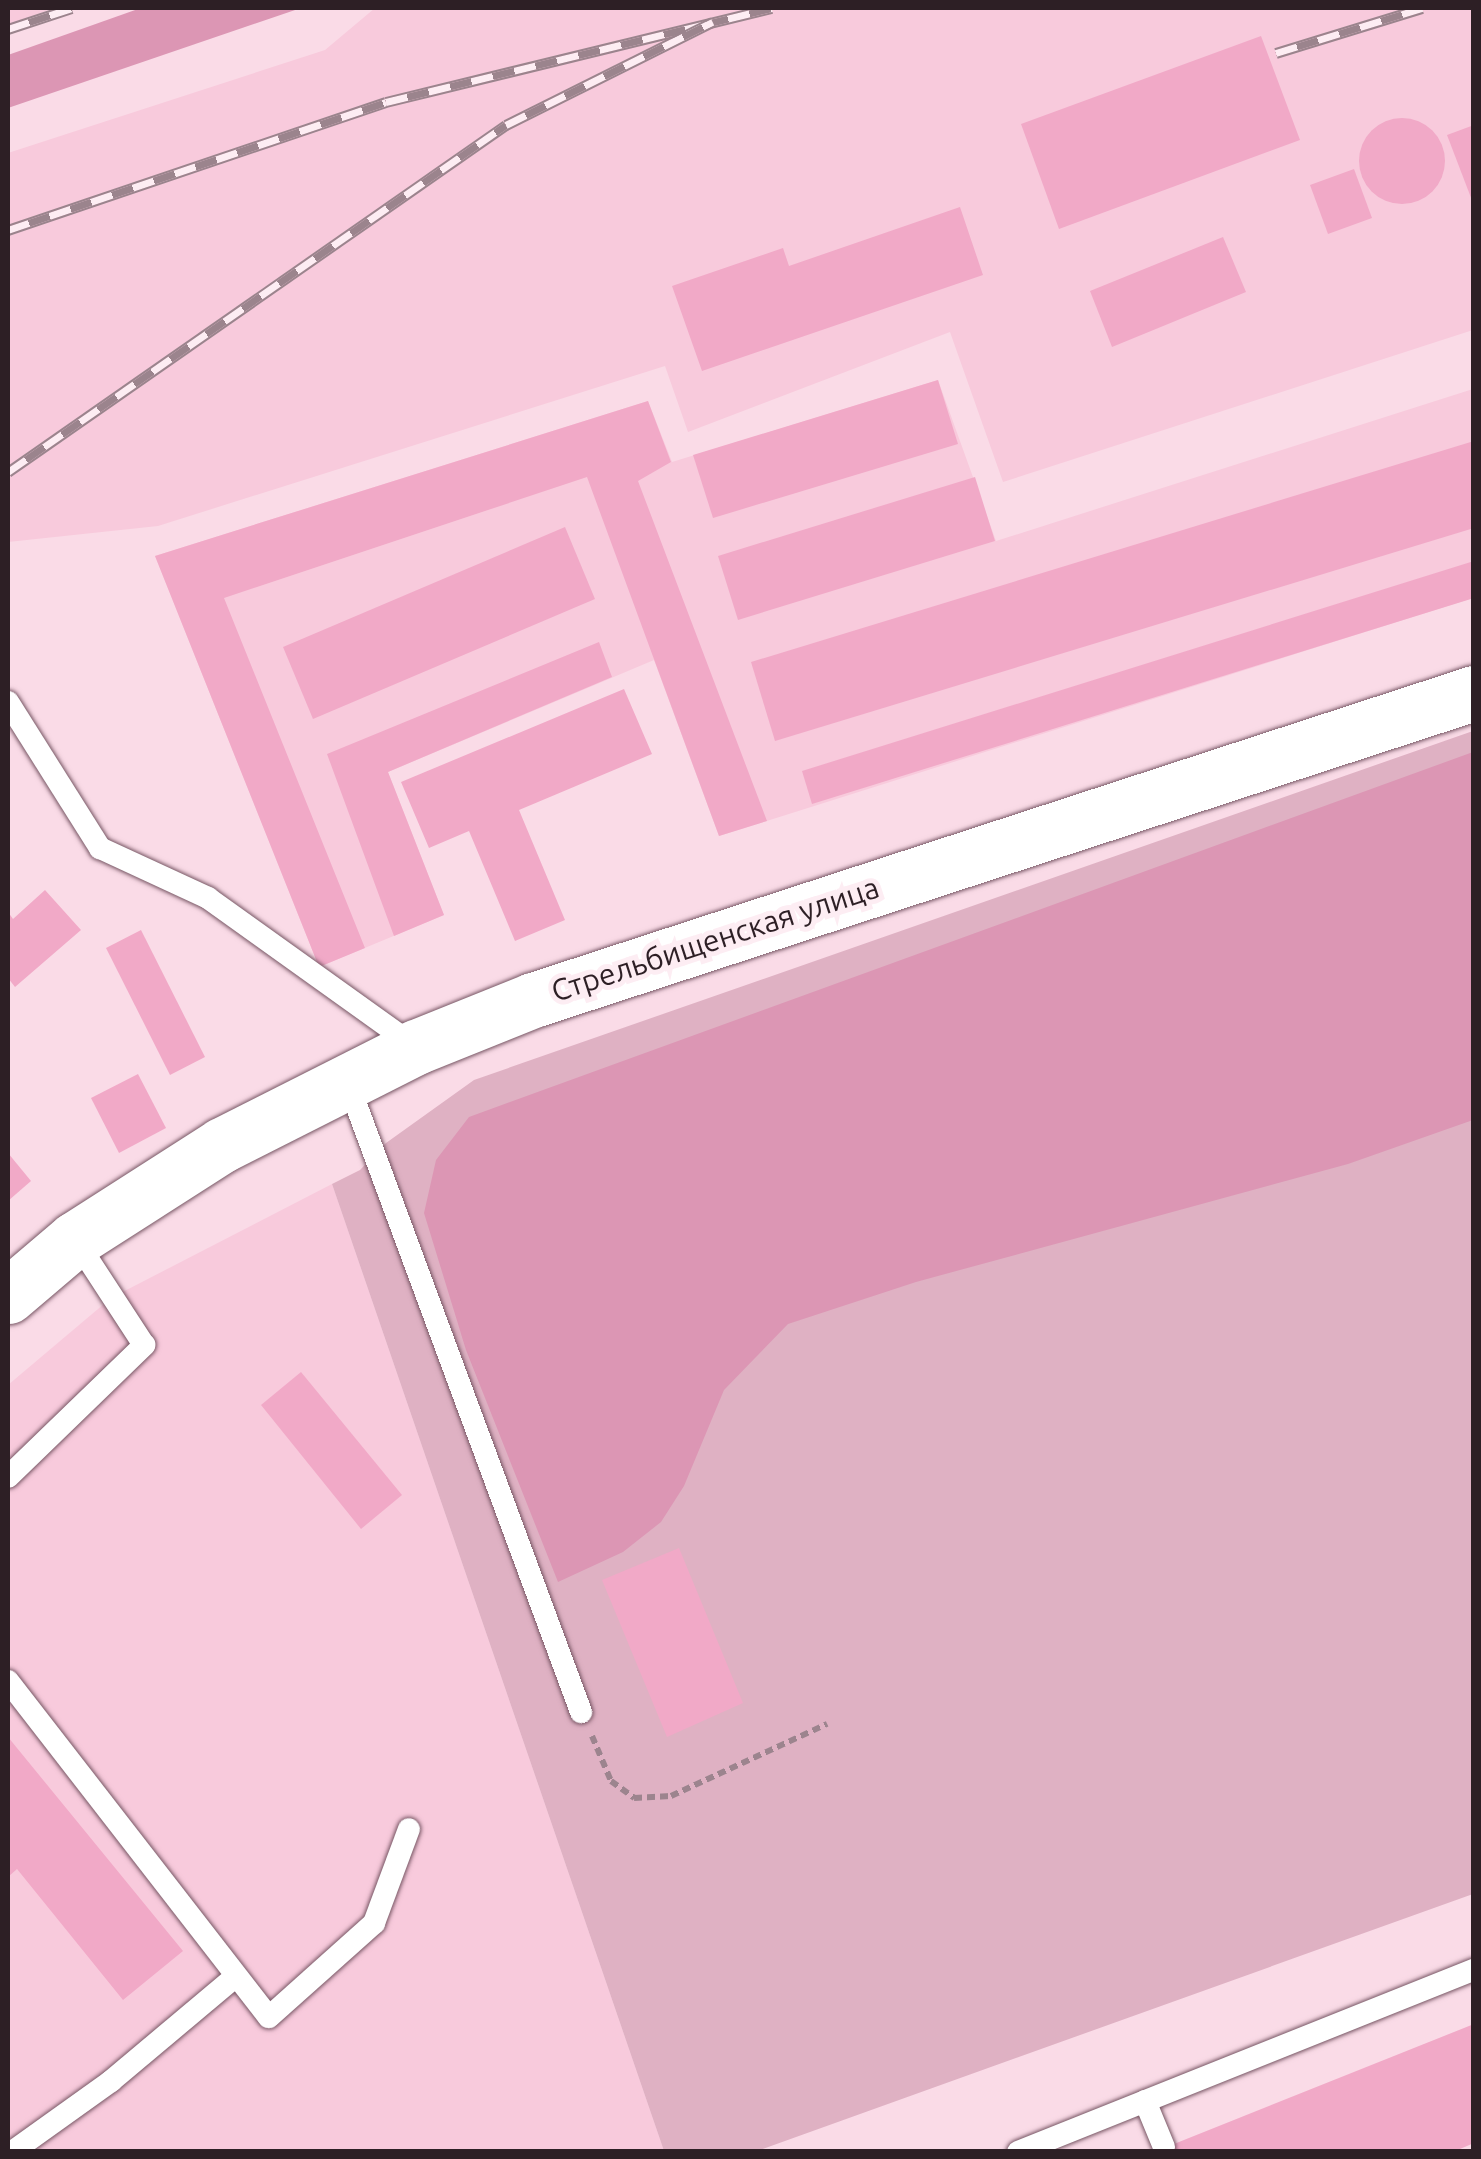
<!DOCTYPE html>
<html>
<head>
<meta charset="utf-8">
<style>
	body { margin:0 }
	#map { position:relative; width:1481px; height:2159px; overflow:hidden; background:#fadbe7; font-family:Ubuntu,sans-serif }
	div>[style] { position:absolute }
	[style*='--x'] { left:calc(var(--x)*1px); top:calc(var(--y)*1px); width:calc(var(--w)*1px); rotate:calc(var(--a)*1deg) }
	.built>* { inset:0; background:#f8cadc }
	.green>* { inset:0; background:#dfb1c3 }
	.forest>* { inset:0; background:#dc96b4 }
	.building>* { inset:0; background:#f1a9c7 }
	.round { border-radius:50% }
	.path>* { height:6px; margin-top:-3px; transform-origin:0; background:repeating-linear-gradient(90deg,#9c848e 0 8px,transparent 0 13px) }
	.roads { filter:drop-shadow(0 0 2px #775664) drop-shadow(0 0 2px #775664) }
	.lane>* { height:22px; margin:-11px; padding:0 11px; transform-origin:11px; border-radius:11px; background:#fff }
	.secondary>* { height:55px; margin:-27.5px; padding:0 27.5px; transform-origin:27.5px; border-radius:27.5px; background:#fff }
	.rail>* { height:11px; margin-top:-5.5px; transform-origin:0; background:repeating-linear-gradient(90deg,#fdedf3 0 22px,#9b848d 0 44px); box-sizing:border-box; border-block:2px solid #9b848d }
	span { translate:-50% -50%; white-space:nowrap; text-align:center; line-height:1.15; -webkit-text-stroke:10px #fdedf3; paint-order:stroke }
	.street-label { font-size:30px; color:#2d1f25 }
	.frame { position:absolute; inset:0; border:10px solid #2d1f25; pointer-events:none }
</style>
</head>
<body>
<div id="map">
	<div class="built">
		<i style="clip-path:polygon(8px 8px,53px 8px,8px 26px)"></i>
		<i style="clip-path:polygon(375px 8px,1473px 8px,1473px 330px,1003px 482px,950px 332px,688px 432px,665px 366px,158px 526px,8px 542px,8px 153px,325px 50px)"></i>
		<i style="clip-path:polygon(938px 380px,996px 541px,1473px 389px,1473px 598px,719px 836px,654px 660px,388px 772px,444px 915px,319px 967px,155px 556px,648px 401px,672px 462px)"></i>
		<i style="clip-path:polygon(332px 1184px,664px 2151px,8px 2152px,8px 1385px,111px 1298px)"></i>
	</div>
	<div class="green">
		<i style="clip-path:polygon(1473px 731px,1473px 1894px,757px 2151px,664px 2151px,332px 1184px,360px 1170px,386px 1143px,474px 1080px)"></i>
	</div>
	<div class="forest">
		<i style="clip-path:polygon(301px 8px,8px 108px,8px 55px,138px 9px)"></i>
		<i style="clip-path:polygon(1473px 752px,1473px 1120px,1348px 1164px,916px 1282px,788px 1324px,724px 1390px,684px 1486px,661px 1522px,623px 1552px,558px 1582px,466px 1350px,424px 1213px,436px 1160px,469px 1117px)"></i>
	</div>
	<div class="building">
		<i style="clip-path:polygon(1261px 36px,1300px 140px,1059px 229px,1021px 124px)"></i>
		<i class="round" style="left:1359px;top:118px;width:86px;height:86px"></i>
		<i style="clip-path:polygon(1474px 125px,1474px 203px,1473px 203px,1447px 135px)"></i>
		<i style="clip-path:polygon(1354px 169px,1372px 218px,1328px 234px,1310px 185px)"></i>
		<i style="clip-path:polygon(960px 207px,983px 275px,702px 371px,672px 286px,783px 248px,789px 266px)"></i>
		<i style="clip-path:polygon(1223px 237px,1246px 292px,1112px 347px,1090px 291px)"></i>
		<i style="clip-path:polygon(938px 380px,958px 444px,713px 518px,693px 455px)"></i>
		<i style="clip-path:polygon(648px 401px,671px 462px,638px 481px,767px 821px,719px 836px,587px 477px,224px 598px,365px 948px,319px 967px,155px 556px)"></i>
		<i style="clip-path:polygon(1474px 441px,1474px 528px,775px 741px,751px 662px)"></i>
		<i style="clip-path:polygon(975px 477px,995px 541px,738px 620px,718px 556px)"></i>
		<i style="clip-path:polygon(565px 527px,595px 599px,313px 719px,283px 647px)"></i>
		<i style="clip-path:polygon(1474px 561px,1474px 598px,812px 804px,802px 771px)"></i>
		<i style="clip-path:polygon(599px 642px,612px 677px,388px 772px,444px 915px,394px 936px,327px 754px)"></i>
		<i style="clip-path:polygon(624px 689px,652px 754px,519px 810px,565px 920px,515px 941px,469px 831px,429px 848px,401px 782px)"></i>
		<i style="clip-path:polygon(45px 890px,81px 930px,15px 987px,8px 978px,8px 912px,13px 919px)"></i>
		<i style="clip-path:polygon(141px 930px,205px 1057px,170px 1075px,106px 948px)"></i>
		<i style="clip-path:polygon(138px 1074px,166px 1128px,119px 1153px,91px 1098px)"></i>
		<i style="clip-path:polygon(8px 1153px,31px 1181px,8px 1201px)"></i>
		<i style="clip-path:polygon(301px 1372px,402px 1495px,361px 1529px,261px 1405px)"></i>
		<i style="clip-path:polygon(679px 1548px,743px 1703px,667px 1737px,602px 1580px)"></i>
		<i style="clip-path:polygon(8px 1737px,183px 1951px,123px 2000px,17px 1869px,8px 1877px)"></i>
		<i style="clip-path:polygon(1474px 2024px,1474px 2143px,1453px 2152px,1154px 2152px)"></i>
	</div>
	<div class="path">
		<i style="--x:592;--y:1736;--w:49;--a:67.1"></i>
		<i style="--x:611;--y:1781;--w:29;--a:36"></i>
		<i style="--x:634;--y:1798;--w:37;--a:-3"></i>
		<i style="--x:671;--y:1796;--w:172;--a:-24.8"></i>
	</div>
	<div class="roads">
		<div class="lane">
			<i style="--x:8;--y:702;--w:173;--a:57.8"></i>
			<i style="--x:100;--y:848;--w:119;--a:24.8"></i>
			<i style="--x:208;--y:898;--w:252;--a:35.6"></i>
			<i style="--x:348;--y:1083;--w:671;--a:69.67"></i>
			<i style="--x:8;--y:1477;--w:190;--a:-44.1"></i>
			<i style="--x:144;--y:1345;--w:126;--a:-123.1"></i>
			<i style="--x:8;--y:1681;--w:425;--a:52.2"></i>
			<i style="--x:269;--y:2017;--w:141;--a:-41.8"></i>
			<i style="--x:374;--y:1923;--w:100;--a:-69.6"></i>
			<i style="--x:1145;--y:2101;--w:50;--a:67.6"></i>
			<i style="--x:12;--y:2152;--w:122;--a:-35.6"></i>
			<i style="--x:111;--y:2081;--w:163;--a:-40"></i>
			<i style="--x:1018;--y:2152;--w:491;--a:-21.8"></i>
		</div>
		<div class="secondary">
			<i style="--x:8;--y:1296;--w:88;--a:-40.4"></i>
			<i style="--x:75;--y:1239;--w:174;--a:-32.6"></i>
			<i style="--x:222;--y:1145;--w:217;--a:-26.8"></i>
			<i style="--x:416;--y:1047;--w:126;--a:-21.9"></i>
			<i style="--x:533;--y:1000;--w:990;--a:-18.07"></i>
		</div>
	</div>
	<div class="rail">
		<i style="--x:8;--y:29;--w:67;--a:-18.2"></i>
		<i style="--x:1276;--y:53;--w:153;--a:-17.1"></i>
		<i style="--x:8;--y:230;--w:399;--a:-18.7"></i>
		<i style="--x:386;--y:102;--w:397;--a:-13.7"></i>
		<i style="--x:8;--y:472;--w:607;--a:-34.87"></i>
		<i style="--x:506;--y:125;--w:231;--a:-26.5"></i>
	</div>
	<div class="street-label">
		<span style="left:715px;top:939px;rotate:-18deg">Стрельбищенская улица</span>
	</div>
	<div class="frame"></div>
</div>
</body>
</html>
